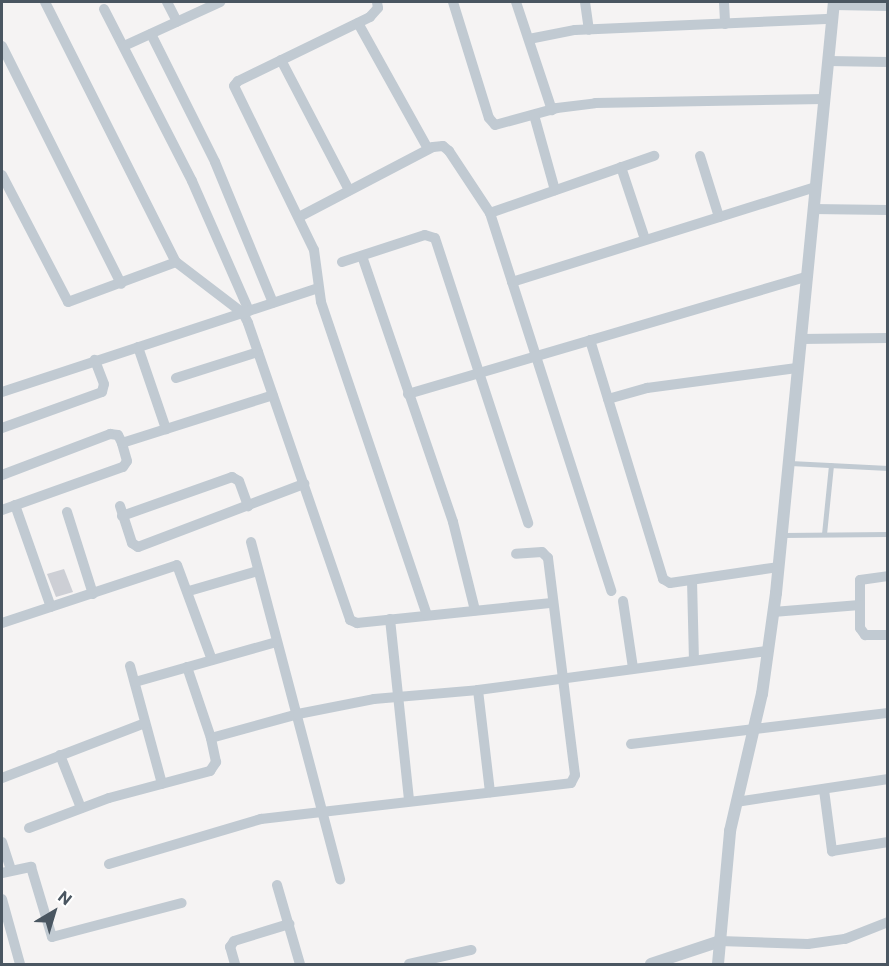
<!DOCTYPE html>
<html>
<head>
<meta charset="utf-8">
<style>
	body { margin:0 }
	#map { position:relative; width:889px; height:966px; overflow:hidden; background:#f5f3f3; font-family:Commissioner,sans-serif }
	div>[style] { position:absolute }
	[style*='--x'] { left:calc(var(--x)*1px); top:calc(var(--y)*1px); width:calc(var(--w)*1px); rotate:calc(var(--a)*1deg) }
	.building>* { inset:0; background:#cdcfd5 }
	.service>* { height:5px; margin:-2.5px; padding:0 2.5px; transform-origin:2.5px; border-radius:2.5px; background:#c1cad2 }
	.minor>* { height:10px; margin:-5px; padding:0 5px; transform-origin:5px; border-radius:5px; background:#c1cad2 }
	.tertiary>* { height:12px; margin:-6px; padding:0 6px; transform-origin:6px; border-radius:6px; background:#c1cad2 }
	span { translate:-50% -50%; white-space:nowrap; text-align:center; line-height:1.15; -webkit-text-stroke:6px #fff; paint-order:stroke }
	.frame { position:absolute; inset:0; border:3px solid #4a5661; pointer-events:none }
	.north { position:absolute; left:24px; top:882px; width:60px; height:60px; -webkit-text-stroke:4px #fff; paint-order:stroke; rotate:38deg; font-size:16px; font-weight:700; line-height:24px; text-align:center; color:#4a5661 }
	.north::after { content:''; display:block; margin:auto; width:21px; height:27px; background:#4a5661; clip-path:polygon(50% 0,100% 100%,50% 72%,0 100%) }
</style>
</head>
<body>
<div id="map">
	<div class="building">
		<i style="clip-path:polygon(64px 569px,73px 592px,56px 597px,47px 574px)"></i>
	</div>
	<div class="service">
		<i style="--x:790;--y:463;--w:98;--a:2.9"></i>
		<i style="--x:824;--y:534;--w:69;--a:-84.2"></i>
		<i style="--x:783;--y:535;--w:105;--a:-0.5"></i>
	</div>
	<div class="minor">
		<i style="--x:45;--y:2;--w:291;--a:63.3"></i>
		<i style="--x:176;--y:262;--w:84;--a:37.3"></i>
		<i style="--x:243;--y:313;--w:11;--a:63"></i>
		<i style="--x:248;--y:323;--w:314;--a:71"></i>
		<i style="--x:350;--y:620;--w:8;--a:23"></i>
		<i style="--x:357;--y:623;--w:196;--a:-5.9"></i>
		<i style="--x:167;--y:2;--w:22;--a:63"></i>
		<i style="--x:377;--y:2;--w:6;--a:81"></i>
		<i style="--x:378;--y:8;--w:12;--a:132"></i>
		<i style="--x:370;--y:17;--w:147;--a:154.1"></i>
		<i style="--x:238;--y:81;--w:6;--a:129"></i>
		<i style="--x:234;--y:86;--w:182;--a:64"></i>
		<i style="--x:314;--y:250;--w:52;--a:82.3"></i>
		<i style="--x:321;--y:302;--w:330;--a:71.3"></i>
		<i style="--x:453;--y:2;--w:121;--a:72.8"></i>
		<i style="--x:489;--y:118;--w:9;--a:49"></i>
		<i style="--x:495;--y:125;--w:64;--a:-15.3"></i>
		<i style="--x:557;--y:108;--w:38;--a:-7"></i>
		<i style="--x:595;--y:103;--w:229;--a:-1"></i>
		<i style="--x:516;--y:2;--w:114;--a:71.6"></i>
		<i style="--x:585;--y:2;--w:28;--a:82"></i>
		<i style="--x:724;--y:2;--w:22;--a:87"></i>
		<i style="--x:834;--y:5;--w:54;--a:1.1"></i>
		<i style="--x:104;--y:9;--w:193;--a:62.9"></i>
		<i style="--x:192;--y:181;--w:142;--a:66.3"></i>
		<i style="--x:358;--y:23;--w:144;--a:60.9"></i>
		<i style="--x:151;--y:34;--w:143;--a:63.4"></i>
		<i style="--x:215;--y:162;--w:152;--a:67.6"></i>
		<i style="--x:529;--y:39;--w:47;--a:-11.1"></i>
		<i style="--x:575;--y:30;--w:257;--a:-2.5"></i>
		<i style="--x:2;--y:46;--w:266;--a:63.4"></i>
		<i style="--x:124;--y:46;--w:106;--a:-24.6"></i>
		<i style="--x:281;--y:60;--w:147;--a:62.4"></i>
		<i style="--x:828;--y:61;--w:60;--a:1"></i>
		<i style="--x:534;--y:115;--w:78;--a:74.4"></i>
		<i style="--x:700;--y:156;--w:64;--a:72.7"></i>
		<i style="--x:621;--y:167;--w:76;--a:71.6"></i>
		<i style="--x:2;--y:175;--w:143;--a:62.5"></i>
		<i style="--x:68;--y:302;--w:115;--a:-20.3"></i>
		<i style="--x:813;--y:209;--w:75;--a:0.8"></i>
		<i style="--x:490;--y:213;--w:174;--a:-19.2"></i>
		<i style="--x:299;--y:217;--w:151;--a:-27.6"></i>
		<i style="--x:433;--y:147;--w:10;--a:-6"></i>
		<i style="--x:443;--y:146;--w:8;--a:40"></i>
		<i style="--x:449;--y:151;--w:74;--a:56.5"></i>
		<i style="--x:490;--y:213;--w:397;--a:72.2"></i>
		<i style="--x:362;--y:256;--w:281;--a:71.1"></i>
		<i style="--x:453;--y:522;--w:91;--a:76"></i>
		<i style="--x:342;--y:262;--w:87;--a:-18"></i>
		<i style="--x:425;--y:235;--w:10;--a:17"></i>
		<i style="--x:435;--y:238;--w:300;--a:71.9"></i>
		<i style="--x:512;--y:282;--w:318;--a:-17.4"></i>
		<i style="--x:800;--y:339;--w:88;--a:-0.7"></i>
		<i style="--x:590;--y:340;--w:250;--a:73"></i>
		<i style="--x:663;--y:579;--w:8;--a:30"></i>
		<i style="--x:670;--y:583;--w:109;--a:-8.4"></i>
		<i style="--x:138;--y:347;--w:87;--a:71.1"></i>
		<i style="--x:176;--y:378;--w:86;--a:-17.6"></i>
		<i style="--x:2;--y:392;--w:333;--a:-18.2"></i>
		<i style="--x:408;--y:394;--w:415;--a:-16.4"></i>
		<i style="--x:608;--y:399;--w:41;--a:-15.8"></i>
		<i style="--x:647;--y:388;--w:151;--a:-7.6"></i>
		<i style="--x:2;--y:428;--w:106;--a:-19.8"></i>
		<i style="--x:102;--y:392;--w:8;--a:-76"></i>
		<i style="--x:104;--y:384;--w:26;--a:-111"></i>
		<i style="--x:2;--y:475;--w:116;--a:-20.8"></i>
		<i style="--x:110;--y:434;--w:8;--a:7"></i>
		<i style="--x:118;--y:435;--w:9;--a:63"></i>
		<i style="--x:15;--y:505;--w:108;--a:70.6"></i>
		<i style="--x:120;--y:506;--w:39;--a:72"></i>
		<i style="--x:132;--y:543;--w:7;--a:34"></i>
		<i style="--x:138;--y:547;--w:178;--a:-20.8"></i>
		<i style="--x:2;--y:510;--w:128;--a:-19.6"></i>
		<i style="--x:123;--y:467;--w:7;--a:-56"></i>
		<i style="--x:127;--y:461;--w:19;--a:-106"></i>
		<i style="--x:122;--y:443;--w:158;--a:-17.6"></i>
		<i style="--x:67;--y:512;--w:86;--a:72.4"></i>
		<i style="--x:122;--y:516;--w:117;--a:-19.5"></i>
		<i style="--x:232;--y:477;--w:8;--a:30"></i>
		<i style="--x:239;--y:481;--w:27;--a:70"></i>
		<i style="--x:251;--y:542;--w:349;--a:75.2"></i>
		<i style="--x:692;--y:580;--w:80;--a:88.6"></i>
		<i style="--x:189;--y:591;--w:72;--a:-16.2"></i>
		<i style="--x:623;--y:601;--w:68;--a:81.5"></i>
		<i style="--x:860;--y:605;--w:25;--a:-90"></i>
		<i style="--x:860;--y:580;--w:28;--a:-8"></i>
		<i style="--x:773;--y:612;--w:87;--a:-4.6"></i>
		<i style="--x:860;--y:605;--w:23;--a:90"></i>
		<i style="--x:860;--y:628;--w:9;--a:54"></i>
		<i style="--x:865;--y:635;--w:23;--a:0"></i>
		<i style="--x:390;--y:619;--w:182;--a:84"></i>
		<i style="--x:2;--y:623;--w:184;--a:-18.3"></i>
		<i style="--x:177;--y:565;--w:101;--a:69.8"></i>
		<i style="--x:130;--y:666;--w:122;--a:74.8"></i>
		<i style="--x:187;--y:667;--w:75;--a:71.3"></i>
		<i style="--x:135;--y:682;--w:147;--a:-15.8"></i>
		<i style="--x:478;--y:690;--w:103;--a:83.3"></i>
		<i style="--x:631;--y:744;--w:259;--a:-6.9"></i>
		<i style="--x:60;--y:755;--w:57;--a:68.4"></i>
		<i style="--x:2;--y:778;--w:153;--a:-21"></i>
		<i style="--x:824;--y:790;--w:62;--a:82.5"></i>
		<i style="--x:832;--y:851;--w:57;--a:-9.1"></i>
		<i style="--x:736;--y:802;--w:154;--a:-8.6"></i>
		<i style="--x:29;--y:828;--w:85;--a:-20.6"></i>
		<i style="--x:109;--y:798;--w:105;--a:-15"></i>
		<i style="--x:210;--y:771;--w:11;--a:-56"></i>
		<i style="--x:216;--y:762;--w:25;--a:-102"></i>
		<i style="--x:211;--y:738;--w:90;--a:-15.4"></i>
		<i style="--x:298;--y:714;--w:77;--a:-11.2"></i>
		<i style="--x:374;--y:699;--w:104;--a:-4.9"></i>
		<i style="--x:478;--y:690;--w:293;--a:-7.7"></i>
		<i style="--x:2;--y:842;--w:29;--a:72"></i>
		<i style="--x:109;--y:864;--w:159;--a:-16.5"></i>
		<i style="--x:261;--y:819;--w:312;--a:-6.6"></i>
		<i style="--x:571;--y:783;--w:9;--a:-63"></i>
		<i style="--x:575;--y:775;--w:219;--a:-97.1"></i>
		<i style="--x:548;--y:558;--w:8;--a:-135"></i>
		<i style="--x:542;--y:552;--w:26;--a:176"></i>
		<i style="--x:2;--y:873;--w:30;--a:-12"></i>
		<i style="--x:31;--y:867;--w:73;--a:73.3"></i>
		<i style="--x:52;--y:937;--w:134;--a:-14.7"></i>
		<i style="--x:277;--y:885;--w:82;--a:73.8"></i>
		<i style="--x:2;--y:899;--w:67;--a:74.5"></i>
		<i style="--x:720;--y:941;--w:88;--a:2"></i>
		<i style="--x:808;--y:944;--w:37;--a:-8"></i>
		<i style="--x:845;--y:939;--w:46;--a:-21.6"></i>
		<i style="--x:235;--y:964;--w:18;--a:-106"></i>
		<i style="--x:230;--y:947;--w:7;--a:-56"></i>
		<i style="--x:234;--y:941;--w:58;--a:-17.2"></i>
		<i style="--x:409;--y:964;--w:64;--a:-12.7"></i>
	</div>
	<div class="tertiary">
		<i style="--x:651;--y:964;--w:73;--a:-18.4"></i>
		<i style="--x:718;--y:964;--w:134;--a:-84.8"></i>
		<i style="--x:730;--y:831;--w:141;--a:-76.9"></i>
		<i style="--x:762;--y:694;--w:102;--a:-82.1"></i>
		<i style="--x:776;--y:593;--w:594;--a:-84.4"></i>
	</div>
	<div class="frame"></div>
	<div class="north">N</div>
</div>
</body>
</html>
